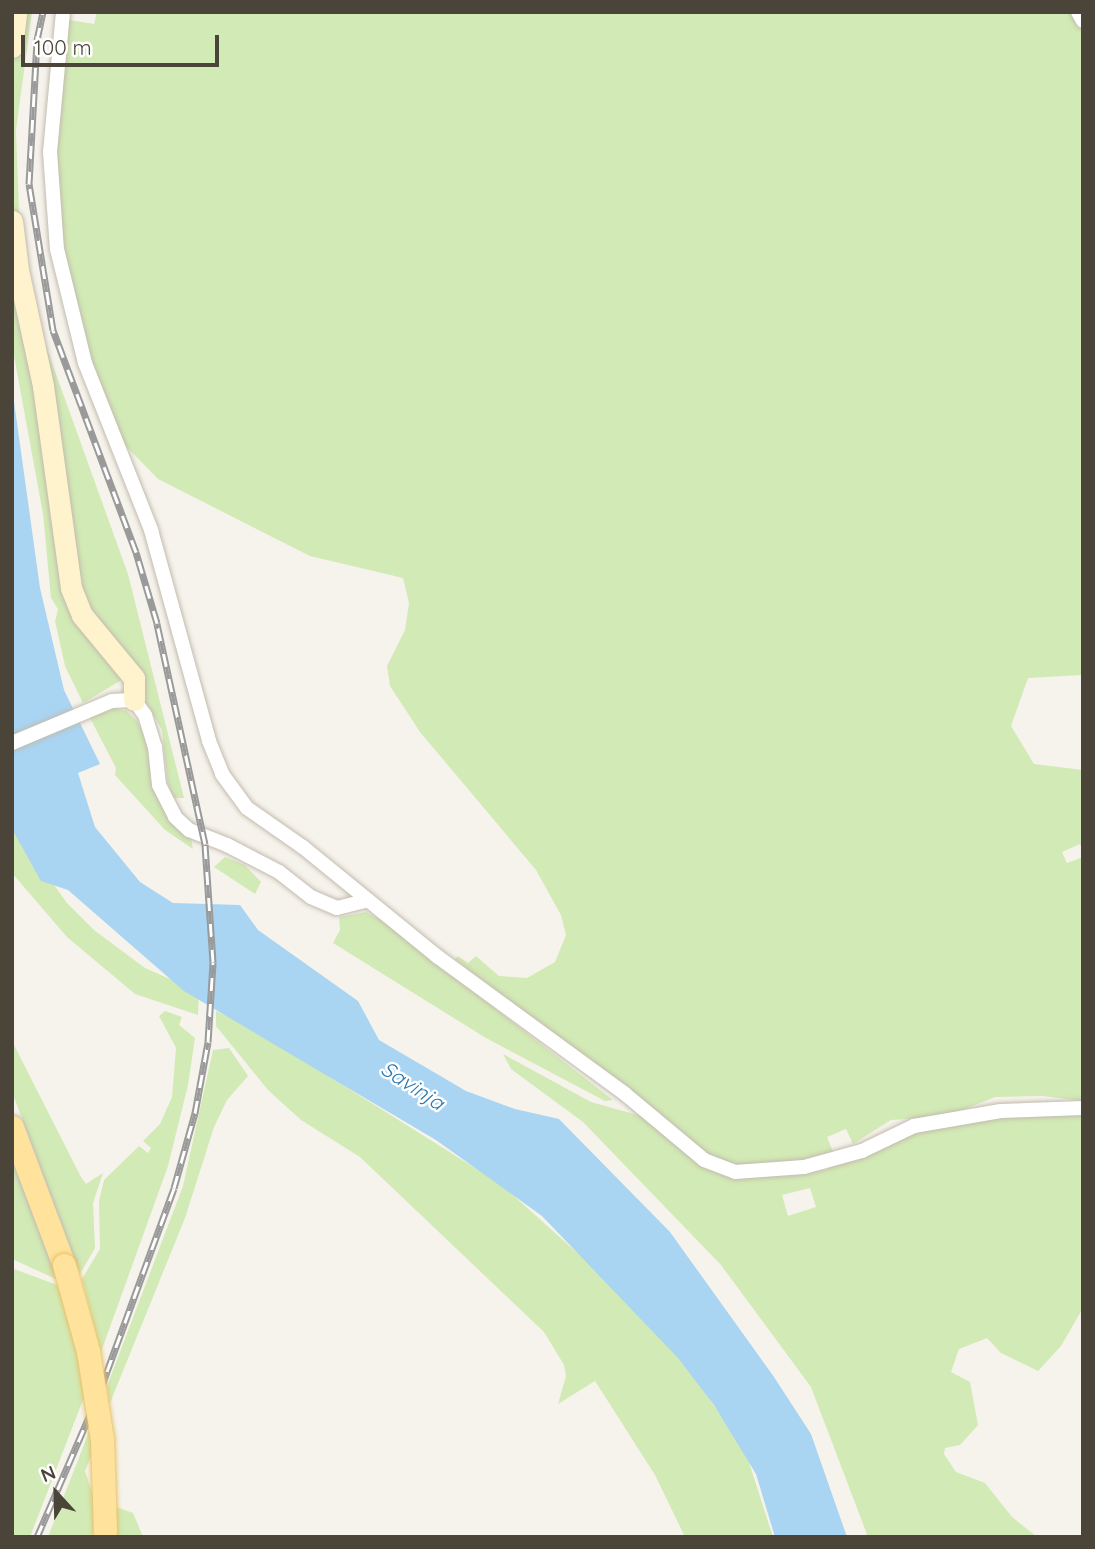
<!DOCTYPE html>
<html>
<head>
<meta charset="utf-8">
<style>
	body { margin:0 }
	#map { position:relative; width:1095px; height:1549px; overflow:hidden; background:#f6f3ec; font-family:Quicksand,sans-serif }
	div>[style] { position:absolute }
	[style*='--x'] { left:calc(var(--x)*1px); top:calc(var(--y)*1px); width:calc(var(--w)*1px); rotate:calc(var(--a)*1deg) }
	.green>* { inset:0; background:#d2eab5 }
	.water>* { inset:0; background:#a9d4f2 }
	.roads { filter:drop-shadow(0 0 2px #c2bbae) drop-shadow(0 0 2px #c2bbae) }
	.street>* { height:14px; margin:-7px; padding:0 7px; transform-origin:7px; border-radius:7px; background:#fff }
	.secondary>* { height:21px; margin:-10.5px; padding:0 10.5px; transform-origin:10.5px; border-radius:10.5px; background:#fff3cd }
	.primary>* { height:23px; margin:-11.5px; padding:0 11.5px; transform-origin:11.5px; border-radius:11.5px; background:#ffe39c }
	.rail>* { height:7px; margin-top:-3.5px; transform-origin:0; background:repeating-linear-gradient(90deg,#fff 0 13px,#9a9a9a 0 26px); box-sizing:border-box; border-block:2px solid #9a9a9a }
	.bridges { filter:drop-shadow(0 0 2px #e6c16a) drop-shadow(0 0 2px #e6c16a) }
	.primary-bridge>* { height:23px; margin:-11.5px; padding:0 11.5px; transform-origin:11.5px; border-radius:11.5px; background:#ffe39c }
	span { translate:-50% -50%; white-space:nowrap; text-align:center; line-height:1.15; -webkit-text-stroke:5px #fff; paint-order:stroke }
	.water-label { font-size:21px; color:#2e7ab2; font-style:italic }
	.frame { position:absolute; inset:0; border:14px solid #4b4439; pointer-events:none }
	.north { position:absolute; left:21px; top:1458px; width:70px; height:70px; -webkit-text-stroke:5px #fff; paint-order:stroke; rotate:338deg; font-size:19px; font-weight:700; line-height:28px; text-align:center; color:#4b4439 }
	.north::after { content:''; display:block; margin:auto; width:24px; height:32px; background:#4b4439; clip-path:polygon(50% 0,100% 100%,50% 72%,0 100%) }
	.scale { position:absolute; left:21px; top:35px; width:198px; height:32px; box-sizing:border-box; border:4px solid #4b4439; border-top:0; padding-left:9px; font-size:21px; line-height:24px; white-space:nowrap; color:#4b4439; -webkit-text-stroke:5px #fff; paint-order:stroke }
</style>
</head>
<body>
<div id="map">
	<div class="green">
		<i style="clip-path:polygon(20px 12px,32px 12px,16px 130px,19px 212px,39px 327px,128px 574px,184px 798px,174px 798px,168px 784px,162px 730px,144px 699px,144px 674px,86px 615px,18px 255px,12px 188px,12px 81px)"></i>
		<i style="clip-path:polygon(97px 12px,1075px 12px,1083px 25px,1083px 661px,1081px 675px,1028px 678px,1011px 726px,1034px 764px,1083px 770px,1083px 851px,1080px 844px,1062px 852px,1067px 863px,1083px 857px,1083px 1101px,1043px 1096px,995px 1097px,948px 1116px,891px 1120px,853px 1144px,846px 1129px,827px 1137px,834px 1154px,812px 1162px,751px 1166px,728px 1163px,713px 1159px,455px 959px,458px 956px,468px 963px,476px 956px,499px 976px,527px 978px,555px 962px,566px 935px,561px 915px,536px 870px,420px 732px,390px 686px,387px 666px,405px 630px,409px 603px,403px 578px,310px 556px,158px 479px,121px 441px,89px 360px,61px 238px,54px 133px,69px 20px,94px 24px)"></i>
		<i style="clip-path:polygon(12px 243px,61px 556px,125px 678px,83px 703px,65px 666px,55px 621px,58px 609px,51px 598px,43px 514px,12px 345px)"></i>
		<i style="clip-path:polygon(109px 707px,127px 711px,137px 721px,145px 735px,158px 798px,168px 817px,190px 833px,193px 849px,165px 830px,115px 775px,116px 768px,89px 716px)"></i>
		<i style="clip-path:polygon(12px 827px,67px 903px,94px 930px,145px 968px,199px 992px,198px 1015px,135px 994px,67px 937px,12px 873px)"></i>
		<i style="clip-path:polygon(225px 857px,245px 865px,261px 882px,255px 894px,214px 867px)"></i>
		<i style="clip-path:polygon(366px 912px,381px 920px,613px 1100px,605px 1101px,486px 1038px,333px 943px,340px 930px,339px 917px)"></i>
		<i style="clip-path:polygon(165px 1011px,182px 1017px,179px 1025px,195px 1038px,188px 1085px,168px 1166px,101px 1352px,82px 1279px,100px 1249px,99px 1201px,104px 1180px,139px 1146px,148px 1153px,151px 1148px,143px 1141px,160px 1124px,172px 1097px,176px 1048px,159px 1016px)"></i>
		<i style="clip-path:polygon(216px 1011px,252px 1028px,502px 1185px,625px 1296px,667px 1338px,745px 1450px,773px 1537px,685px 1537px,655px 1475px,595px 1381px,558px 1404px,566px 1376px,564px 1365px,544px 1332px,360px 1157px,301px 1120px,268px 1090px,216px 1026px)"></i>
		<i style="clip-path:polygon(12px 1041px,81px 1177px,86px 1184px,103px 1173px,93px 1203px,95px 1248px,80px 1274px,12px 1092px)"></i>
		<i style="clip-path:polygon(229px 1048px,248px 1076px,227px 1100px,214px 1127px,185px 1218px,110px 1403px,107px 1386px,183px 1186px,213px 1050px)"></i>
		<i style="clip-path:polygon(evenodd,503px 1054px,591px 1102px,641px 1116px,735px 1174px,767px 1177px,826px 1170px,878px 1138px,970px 1120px,1083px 1112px,1083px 1308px,1061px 1346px,1038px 1371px,1001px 1353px,987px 1338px,959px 1349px,951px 1372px,970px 1382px,978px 1425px,960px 1445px,945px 1448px,944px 1454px,956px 1472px,985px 1483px,1012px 1517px,1037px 1537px,868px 1537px,811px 1387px,721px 1265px,583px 1122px,511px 1069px,503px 1054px,810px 1188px,816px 1207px,788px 1216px,782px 1195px,810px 1188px)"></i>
		<i style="clip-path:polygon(12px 1158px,58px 1280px,12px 1259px)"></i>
		<i style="clip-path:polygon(14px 1269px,60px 1286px,86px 1392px,30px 1537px,12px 1537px)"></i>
		<i style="clip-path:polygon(90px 1429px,92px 1454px,85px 1471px,94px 1498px,93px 1537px,48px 1537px)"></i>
		<i style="clip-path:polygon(116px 1507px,133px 1513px,143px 1537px,116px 1537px)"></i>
	</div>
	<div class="water">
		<i style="clip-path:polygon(12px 387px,40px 588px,64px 690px,100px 764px,78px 773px,95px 827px,140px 882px,173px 903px,240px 905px,258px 930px,358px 1001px,379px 1040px,466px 1091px,515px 1109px,559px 1119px,670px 1232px,774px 1377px,811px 1434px,847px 1537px,775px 1537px,756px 1474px,714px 1405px,678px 1358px,542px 1216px,436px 1140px,184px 991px,68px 890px,41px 881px,12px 829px)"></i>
	</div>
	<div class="roads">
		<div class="street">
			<i style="--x:63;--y:12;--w:141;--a:95.3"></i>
			<i style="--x:50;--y:152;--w:97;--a:85.9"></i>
			<i style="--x:57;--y:249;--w:117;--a:76.2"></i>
			<i style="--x:85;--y:363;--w:180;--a:68.4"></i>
			<i style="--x:151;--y:530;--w:219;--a:74.6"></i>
			<i style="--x:209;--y:741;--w:35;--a:68"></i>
			<i style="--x:222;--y:774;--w:42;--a:53.7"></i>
			<i style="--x:247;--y:808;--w:68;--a:34.9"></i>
			<i style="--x:303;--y:847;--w:174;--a:39.2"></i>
			<i style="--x:438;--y:957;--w:230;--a:36.2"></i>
			<i style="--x:624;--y:1093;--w:104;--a:39.9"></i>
			<i style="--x:704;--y:1160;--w:33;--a:21"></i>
			<i style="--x:735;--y:1172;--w:69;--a:-4.1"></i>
			<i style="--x:804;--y:1167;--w:60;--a:-15.4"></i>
			<i style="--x:862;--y:1151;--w:58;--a:-25.7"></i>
			<i style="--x:914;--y:1126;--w:88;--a:-9.8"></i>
			<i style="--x:1001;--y:1111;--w:82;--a:-2.1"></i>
			<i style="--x:1078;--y:12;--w:10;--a:61"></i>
			<i style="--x:12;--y:743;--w:108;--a:-22.8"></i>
			<i style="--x:112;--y:701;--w:22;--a:-3"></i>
			<i style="--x:134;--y:700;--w:19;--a:54"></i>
			<i style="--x:145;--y:715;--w:34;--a:73"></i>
			<i style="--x:155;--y:747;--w:38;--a:84"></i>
			<i style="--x:159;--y:785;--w:36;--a:63"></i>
			<i style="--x:175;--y:817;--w:19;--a:43"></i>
			<i style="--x:189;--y:830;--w:41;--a:21.5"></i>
			<i style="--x:227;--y:845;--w:59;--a:27.4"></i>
			<i style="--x:279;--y:872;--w:41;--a:38"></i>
			<i style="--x:311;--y:897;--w:28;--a:23"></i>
			<i style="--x:337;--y:908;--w:32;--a:-14"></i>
		</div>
		<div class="secondary">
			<i style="--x:12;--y:47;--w:35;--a:-83"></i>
			<i style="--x:12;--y:221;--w:49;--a:83"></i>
			<i style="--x:18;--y:270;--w:119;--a:77.8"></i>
			<i style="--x:43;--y:386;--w:204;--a:82.1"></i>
			<i style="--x:71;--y:588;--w:29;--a:68"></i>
			<i style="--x:82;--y:615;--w:82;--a:50.5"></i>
			<i style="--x:134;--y:678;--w:22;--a:90"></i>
		</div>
		<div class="primary">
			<i style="--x:12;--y:1127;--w:147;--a:69.4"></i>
		</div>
	</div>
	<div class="rail">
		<i style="--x:37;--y:1537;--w:154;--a:-66.6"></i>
		<i style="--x:98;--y:1396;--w:221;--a:-69.9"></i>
		<i style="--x:174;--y:1188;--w:78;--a:-74.4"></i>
		<i style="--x:195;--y:1113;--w:72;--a:-79.6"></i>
		<i style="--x:208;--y:1042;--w:80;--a:-86.4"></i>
		<i style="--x:213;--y:962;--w:118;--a:-93.9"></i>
		<i style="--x:205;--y:844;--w:226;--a:-102.3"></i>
		<i style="--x:157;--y:623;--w:74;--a:-106.5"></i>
		<i style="--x:136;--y:552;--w:237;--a:-110.5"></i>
		<i style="--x:53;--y:330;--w:148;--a:-99.3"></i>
		<i style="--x:29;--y:184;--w:144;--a:-86.8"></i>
		<i style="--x:37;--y:40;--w:29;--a:-78"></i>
	</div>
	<div class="bridges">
		<div class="primary-bridge">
			<i style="--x:64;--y:1265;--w:89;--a:74.4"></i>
			<i style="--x:88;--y:1351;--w:89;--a:81"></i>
			<i style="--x:102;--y:1439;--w:92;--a:88.1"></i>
		</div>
	</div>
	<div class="water-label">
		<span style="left:413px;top:1085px;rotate:33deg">Savinja</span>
	</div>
	<div class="frame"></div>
	<div class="north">N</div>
	<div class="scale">100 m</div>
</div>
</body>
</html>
